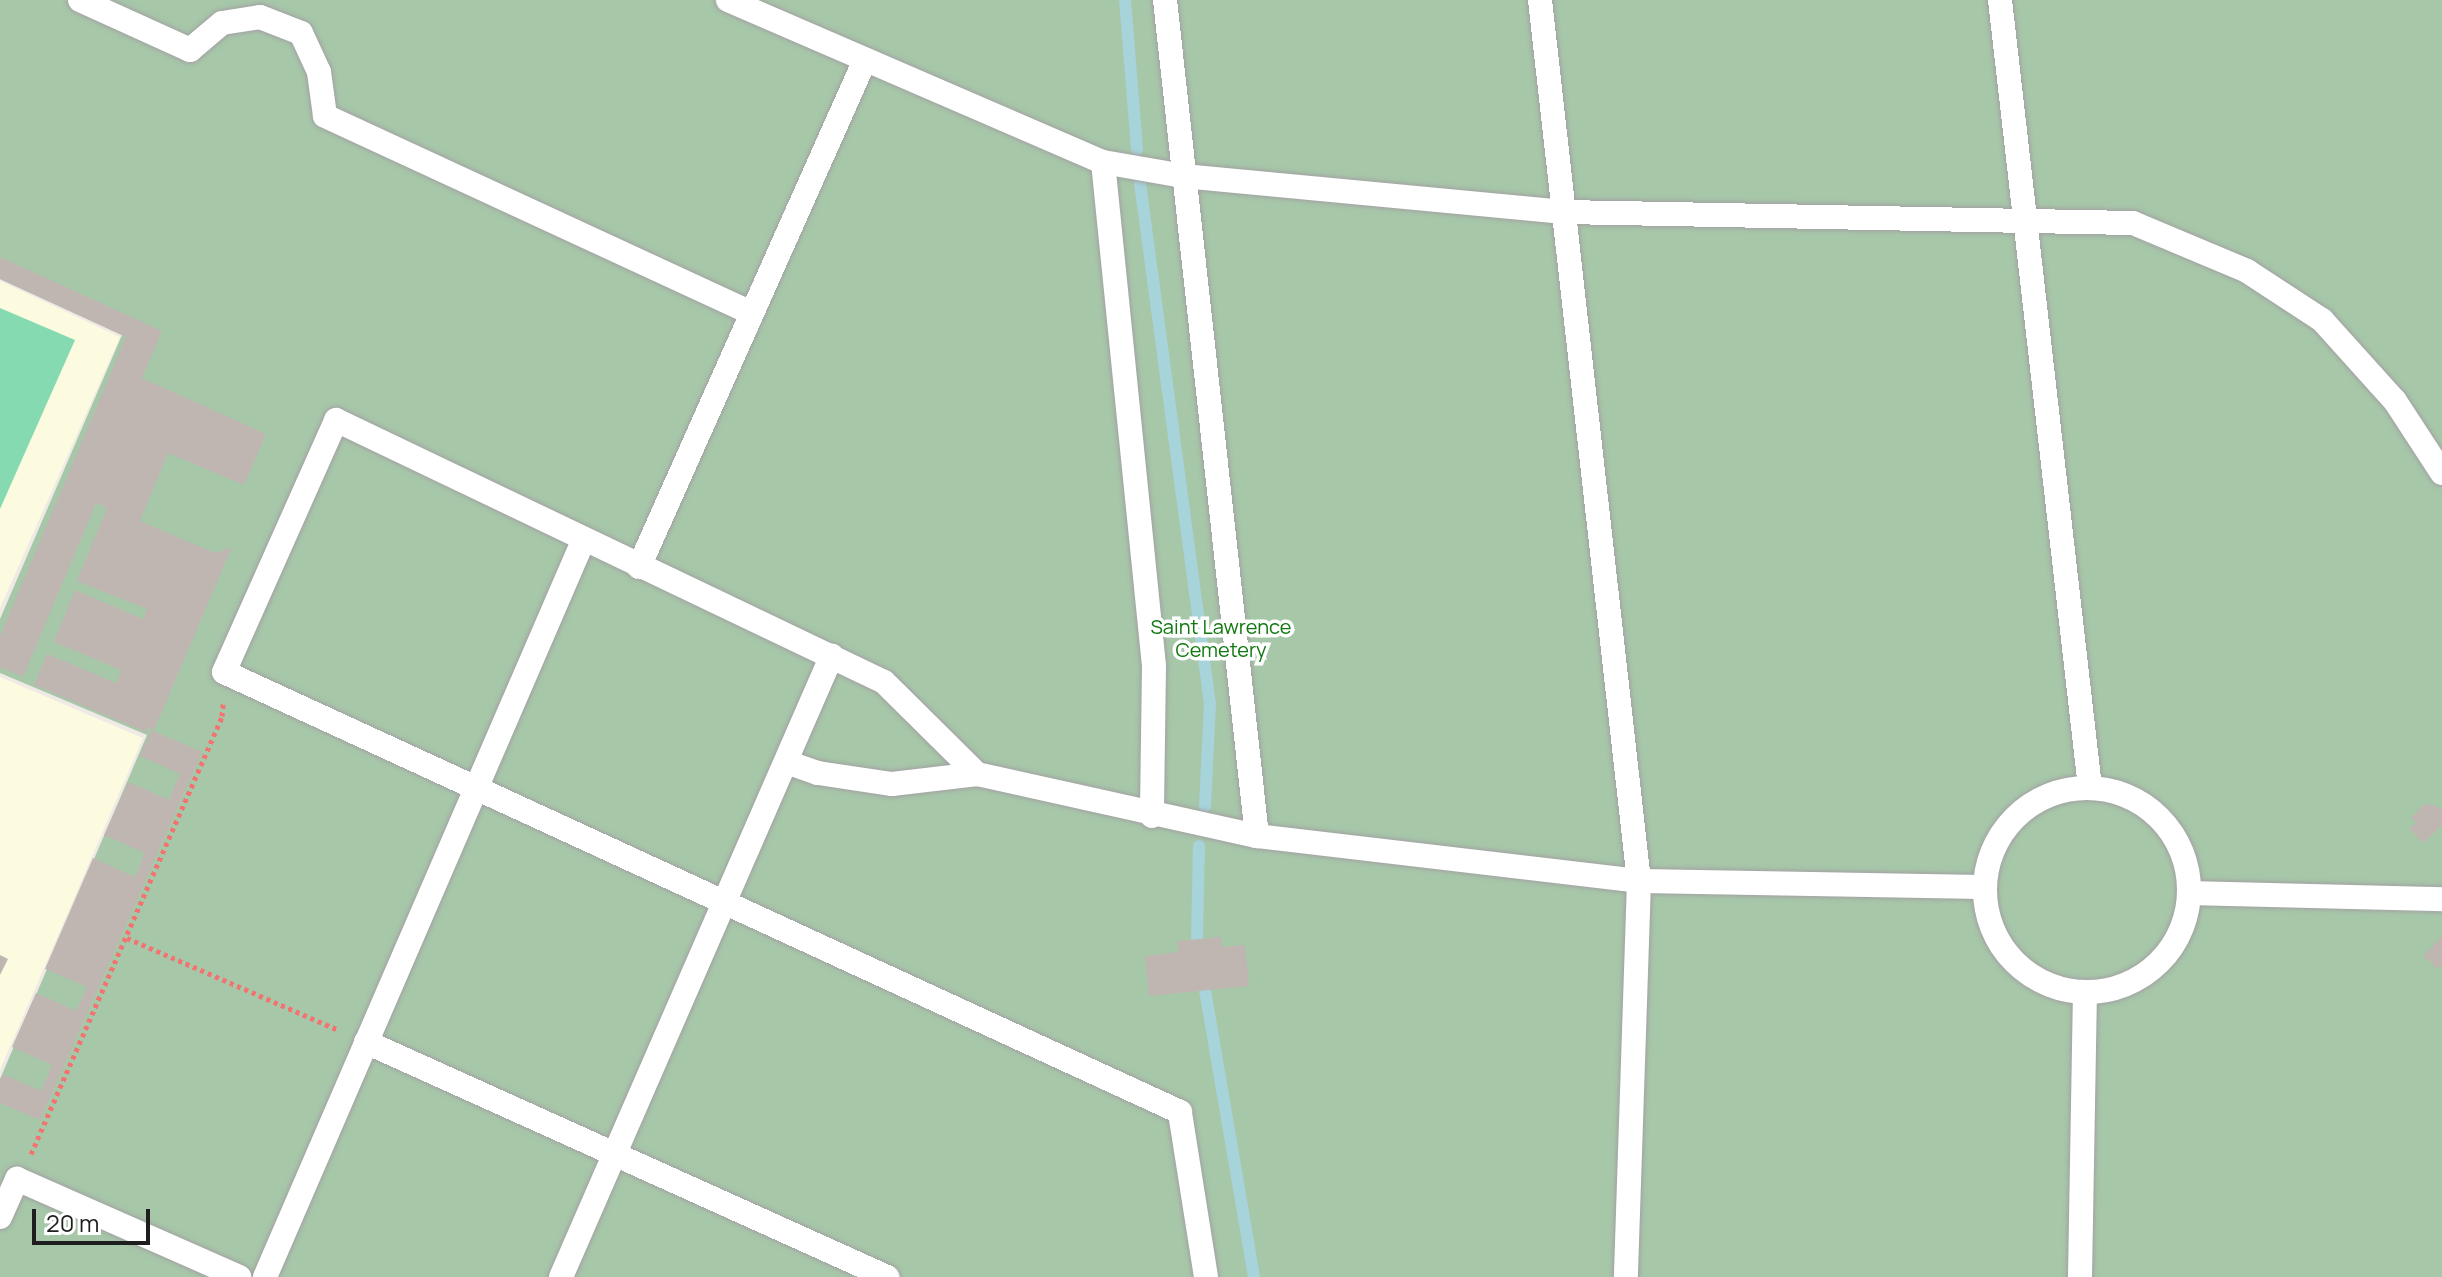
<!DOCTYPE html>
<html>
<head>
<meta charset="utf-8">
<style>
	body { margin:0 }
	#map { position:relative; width:2442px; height:1277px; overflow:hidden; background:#efeae5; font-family:Manrope,sans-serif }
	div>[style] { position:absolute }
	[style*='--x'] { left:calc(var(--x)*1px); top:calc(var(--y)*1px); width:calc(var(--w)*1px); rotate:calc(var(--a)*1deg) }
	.education>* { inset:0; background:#fdfbdf }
	.cemetery>* { inset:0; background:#a7c7a9 }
	.pitch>* { inset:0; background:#86dab2 }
	.stream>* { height:12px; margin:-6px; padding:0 6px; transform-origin:6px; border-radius:6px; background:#a7d3da }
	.building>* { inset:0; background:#bfb6b1 }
	.path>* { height:5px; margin-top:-2.5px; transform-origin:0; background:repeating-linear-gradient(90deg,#f37371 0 4px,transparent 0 8px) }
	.roads { filter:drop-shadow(0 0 2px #a2a2a2) drop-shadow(0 0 2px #a2a2a2) }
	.service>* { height:24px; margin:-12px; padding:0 12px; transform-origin:12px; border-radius:12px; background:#fff }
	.service>.ring { margin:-12px; padding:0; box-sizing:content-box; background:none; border:24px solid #fff; border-radius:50% }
	span { translate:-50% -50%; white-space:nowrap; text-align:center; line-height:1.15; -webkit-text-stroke:7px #fff; paint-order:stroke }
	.park-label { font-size:20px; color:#117810 }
	.scale { position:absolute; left:32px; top:1209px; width:118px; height:36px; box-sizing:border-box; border:4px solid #1e1e1e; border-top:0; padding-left:10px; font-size:24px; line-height:28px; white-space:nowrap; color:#1e1e1e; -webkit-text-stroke:6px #fff; paint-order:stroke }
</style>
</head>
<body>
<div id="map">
	<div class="education">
		<i style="clip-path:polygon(0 281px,120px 337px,0 608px)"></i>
		<i style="clip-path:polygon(0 677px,143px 738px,0 1070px)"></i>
	</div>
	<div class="cemetery">
		<i style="clip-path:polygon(0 0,2442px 0,2442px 1277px,0 1277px,0 1079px,147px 735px,0 673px,0 619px,122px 335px,0 279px)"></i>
	</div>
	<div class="pitch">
		<i style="clip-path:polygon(0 308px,75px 340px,0 509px)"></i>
	</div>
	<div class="stream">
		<i style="--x:1125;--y:0;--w:150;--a:85.4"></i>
		<i style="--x:1140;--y:183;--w:526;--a:82.35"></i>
		<i style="--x:1210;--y:704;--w:102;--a:92.8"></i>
		<i style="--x:1197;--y:939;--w:93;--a:-88.8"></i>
		<i style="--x:1205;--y:990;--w:291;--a:80.3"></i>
	</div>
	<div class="building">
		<i style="clip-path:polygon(0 257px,162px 331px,142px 378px,266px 434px,244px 485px,168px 453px,140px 521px,215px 553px,232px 547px,154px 730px,145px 728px,148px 733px,34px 685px,47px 654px,116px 683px,121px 670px,54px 642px,75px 590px,143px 619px,147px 609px,77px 581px,107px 508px,96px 503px,23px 677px,0 667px,0 636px,126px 337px,0 279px)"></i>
		<i style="clip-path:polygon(151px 730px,202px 752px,40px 1120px,0 1103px,0 1080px,3px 1074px,41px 1091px,52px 1065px,12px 1047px,36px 993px,76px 1011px,87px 987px,45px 969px,93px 858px,135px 877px,145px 853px,104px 835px,128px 782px,169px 800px,180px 774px,140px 756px)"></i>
		<i style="clip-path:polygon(2426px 803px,2442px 809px,2442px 825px,2423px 843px,2409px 829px,2416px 823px,2411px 817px)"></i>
		<i style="clip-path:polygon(2442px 936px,2442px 965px,2438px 969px,2423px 956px)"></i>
		<i style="clip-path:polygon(1221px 937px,1222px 947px,1245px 945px,1249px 986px,1149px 996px,1145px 956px,1178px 952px,1177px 941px)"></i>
		<i style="clip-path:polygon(0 955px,8px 959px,0 975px)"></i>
	</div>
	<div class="path">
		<i style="--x:127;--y:938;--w:231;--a:23.5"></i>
		<i style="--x:31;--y:1154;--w:478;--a:-66.4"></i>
		<i style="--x:222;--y:716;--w:12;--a:-85"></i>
	</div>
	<div class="roads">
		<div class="service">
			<i style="--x:80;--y:0;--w:121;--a:24.4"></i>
			<i style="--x:190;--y:50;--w:42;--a:-40.2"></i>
			<i style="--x:222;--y:23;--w:38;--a:-9"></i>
			<i style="--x:260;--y:17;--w:44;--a:21.3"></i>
			<i style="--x:301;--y:33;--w:43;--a:65.2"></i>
			<i style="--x:319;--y:72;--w:44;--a:82.2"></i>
			<i style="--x:325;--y:116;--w:470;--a:24.8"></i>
			<i style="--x:728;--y:0;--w:408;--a:23.4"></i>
			<i style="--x:1103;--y:162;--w:81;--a:9.9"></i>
			<i style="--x:1183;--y:176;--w:383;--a:5.4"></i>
			<i style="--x:1564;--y:212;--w:569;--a:1.11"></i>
			<i style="--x:2133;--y:223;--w:124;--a:22.8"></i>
			<i style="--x:2247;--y:271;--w:90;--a:33.2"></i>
			<i style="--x:2322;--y:320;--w:109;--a:48"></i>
			<i style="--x:2395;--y:401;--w:86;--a:56.9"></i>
			<i style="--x:1165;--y:0;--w:841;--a:83.72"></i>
			<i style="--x:1540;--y:0;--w:887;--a:83.59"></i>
			<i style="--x:1639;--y:881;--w:396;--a:91.9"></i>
			<i style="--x:2000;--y:0;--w:792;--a:83.48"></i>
			<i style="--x:1103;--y:162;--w:507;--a:84.22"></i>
			<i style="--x:1154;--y:666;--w:150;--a:90.8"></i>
			<i style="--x:639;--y:567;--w:553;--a:-65.98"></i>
			<i style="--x:786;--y:762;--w:34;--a:19"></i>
			<i style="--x:818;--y:773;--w:75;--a:8.5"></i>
			<i style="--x:892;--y:784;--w:86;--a:-6.7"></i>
			<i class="ring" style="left:1985px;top:788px;width:180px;height:180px"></i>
			<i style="--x:2190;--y:893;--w:252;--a:1.4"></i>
			<i style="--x:366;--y:1042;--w:572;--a:24.28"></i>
			<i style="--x:0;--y:1217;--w:42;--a:-65.9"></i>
			<i style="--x:17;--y:1179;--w:243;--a:23.8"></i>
			<i style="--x:265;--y:1277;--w:802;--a:-66.63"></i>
			<i style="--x:561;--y:1277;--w:678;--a:-66.46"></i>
			<i style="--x:1206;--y:1277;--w:167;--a:-99"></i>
			<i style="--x:1180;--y:1112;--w:1052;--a:-155.29"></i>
			<i style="--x:224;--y:672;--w:276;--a:-66"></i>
			<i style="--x:336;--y:420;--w:607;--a:25.55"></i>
			<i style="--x:884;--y:682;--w:131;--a:44.7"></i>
			<i style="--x:977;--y:774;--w:287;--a:12.5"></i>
			<i style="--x:1257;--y:836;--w:385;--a:6.7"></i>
			<i style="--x:1639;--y:881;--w:345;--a:1"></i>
			<i style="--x:2080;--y:1277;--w:285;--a:-89"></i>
		</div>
	</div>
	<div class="park-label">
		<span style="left:1221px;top:638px">Saint Lawrence<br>Cemetery</span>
	</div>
	<div class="scale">20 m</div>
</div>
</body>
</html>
